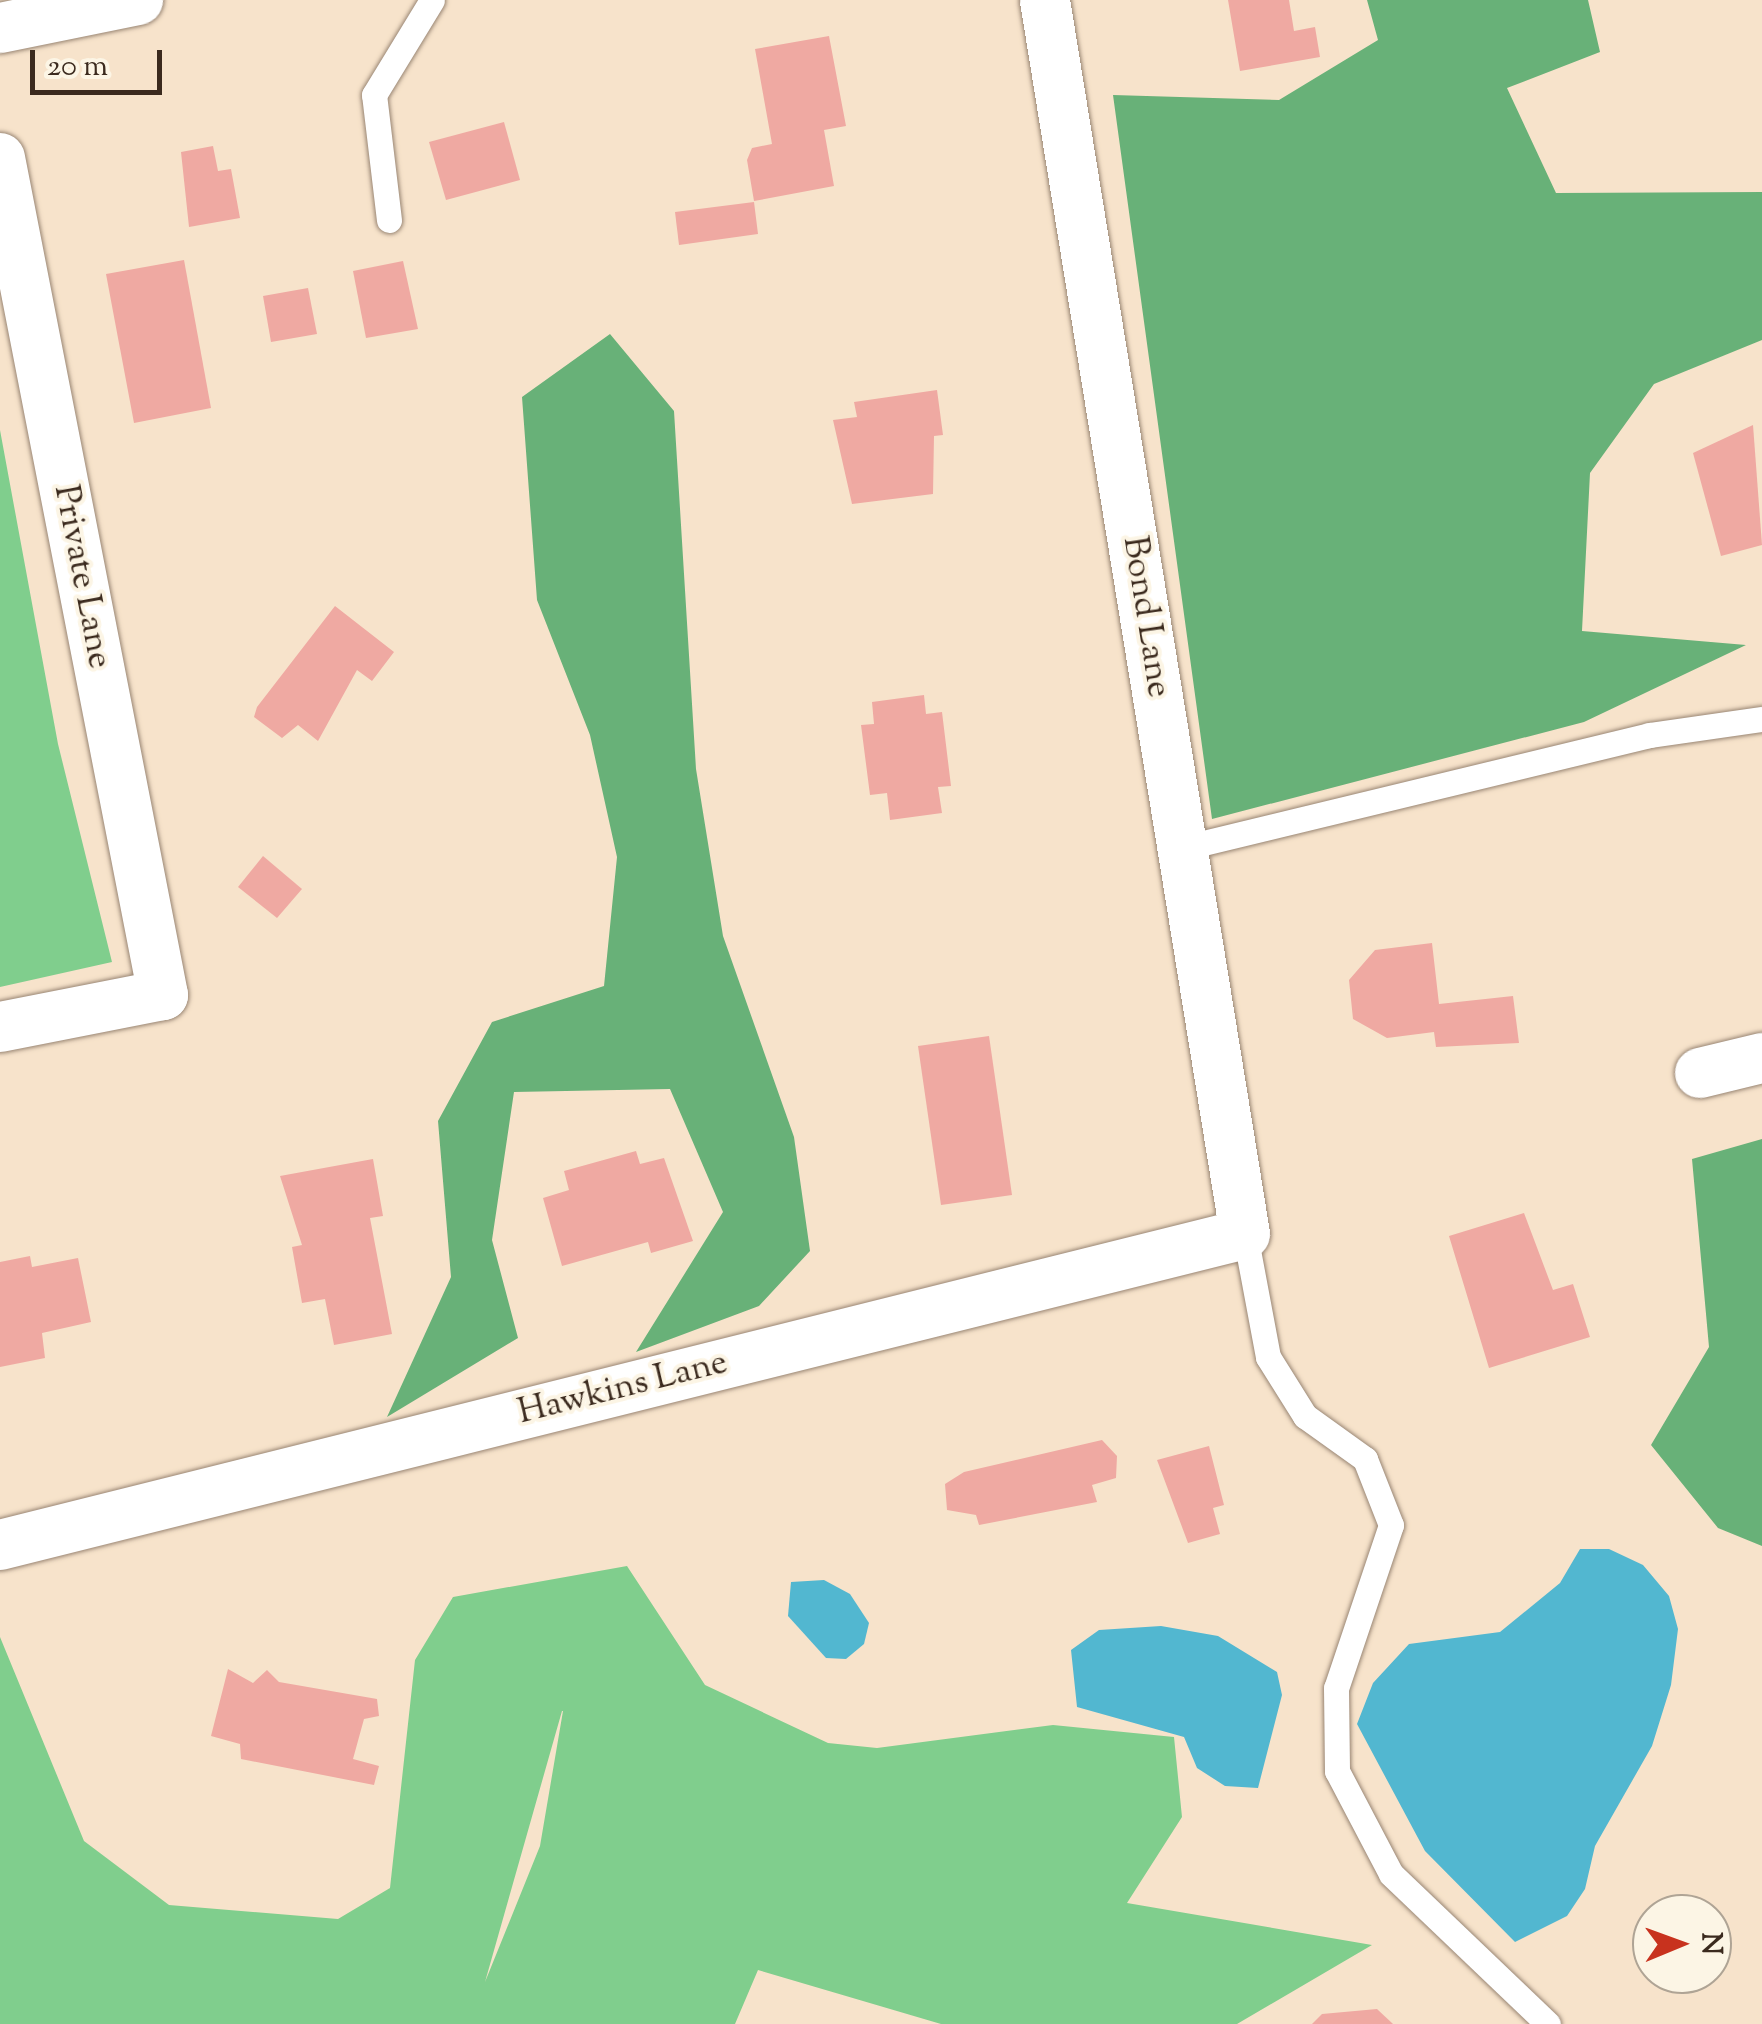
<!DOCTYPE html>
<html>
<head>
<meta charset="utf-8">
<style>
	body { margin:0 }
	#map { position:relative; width:1762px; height:2024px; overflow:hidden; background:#f7e3cb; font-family:"Sorts Mill Goudy",serif }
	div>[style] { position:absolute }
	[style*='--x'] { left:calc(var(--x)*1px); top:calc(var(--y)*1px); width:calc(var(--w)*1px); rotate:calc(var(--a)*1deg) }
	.green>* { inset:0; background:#80ce8d }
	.forest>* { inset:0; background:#68b178 }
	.water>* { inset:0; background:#52b7d0 }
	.building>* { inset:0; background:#efa9a2 }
	.roads { filter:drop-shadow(0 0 2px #998674) drop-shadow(0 0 2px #998674) }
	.lane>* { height:25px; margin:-12.5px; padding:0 12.5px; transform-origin:12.5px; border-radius:12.5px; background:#fff }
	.street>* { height:50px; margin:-25px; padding:0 25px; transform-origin:25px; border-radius:25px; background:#fff }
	span { translate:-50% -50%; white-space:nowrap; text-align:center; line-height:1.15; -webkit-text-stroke:8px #fcf5e5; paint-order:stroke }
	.street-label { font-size:35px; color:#3b2a1e }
	.north { position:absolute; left:1632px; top:1894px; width:100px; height:100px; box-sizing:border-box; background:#fcf5e5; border:2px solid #afa495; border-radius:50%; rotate:89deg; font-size:28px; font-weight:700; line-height:40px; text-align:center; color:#3b2a1e }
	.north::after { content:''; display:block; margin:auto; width:35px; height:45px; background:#c8321e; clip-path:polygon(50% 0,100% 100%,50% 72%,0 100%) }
	.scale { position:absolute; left:30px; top:50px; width:132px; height:45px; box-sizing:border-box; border:5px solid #3b2a1e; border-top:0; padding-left:12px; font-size:30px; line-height:35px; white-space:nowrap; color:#3b2a1e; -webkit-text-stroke:8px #fcf5e5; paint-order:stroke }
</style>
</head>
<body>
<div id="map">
	<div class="green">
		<i style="clip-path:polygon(0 430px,58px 744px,112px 962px,0 987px)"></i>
		<i style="clip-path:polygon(evenodd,627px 1566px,705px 1685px,828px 1743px,877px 1748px,1053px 1725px,1174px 1737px,1182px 1817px,1127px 1903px,1372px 1945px,1237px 2024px,941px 2024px,758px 1970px,735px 2024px,0 2024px,0 1637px,84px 1841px,169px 1905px,338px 1919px,390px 1888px,415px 1660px,453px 1597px,627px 1566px,563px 1711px,540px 1846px,485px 1982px,562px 1711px,563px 1711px)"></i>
	</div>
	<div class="forest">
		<i style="clip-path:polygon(1367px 0,1588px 0,1600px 52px,1507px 88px,1556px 193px,1762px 192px,1762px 340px,1654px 384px,1590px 473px,1582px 631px,1746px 645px,1584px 722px,1212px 819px,1113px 95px,1279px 100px,1378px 40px)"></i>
		<i style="clip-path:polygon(610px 334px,674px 411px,696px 769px,723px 936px,794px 1137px,810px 1251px,759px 1306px,636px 1352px,723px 1212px,670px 1089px,514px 1092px,492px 1240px,518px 1338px,387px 1417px,451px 1277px,438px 1121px,492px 1022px,604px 986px,617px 857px,590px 735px,537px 600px,522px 397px)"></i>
		<i style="clip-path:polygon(1762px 1139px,1762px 1546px,1718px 1528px,1651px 1445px,1709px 1347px,1692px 1159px)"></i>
	</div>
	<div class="water">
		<i style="clip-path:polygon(1580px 1549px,1609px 1549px,1643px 1565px,1669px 1596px,1678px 1629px,1671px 1685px,1652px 1746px,1595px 1846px,1585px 1889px,1567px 1916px,1515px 1942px,1425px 1851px,1357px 1724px,1373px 1683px,1409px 1644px,1500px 1632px,1560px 1583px)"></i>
		<i style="clip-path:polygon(824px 1580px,850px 1594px,869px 1623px,864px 1644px,846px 1659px,826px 1658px,788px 1616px,791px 1582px)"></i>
		<i style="clip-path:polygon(1161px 1626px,1218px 1636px,1277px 1672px,1282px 1695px,1258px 1788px,1225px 1786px,1197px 1768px,1184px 1737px,1077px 1707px,1071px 1650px,1099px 1630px)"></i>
	</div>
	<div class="building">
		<i style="clip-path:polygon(1228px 0,1289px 0,1294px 31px,1315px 27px,1320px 57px,1240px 71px)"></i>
		<i style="clip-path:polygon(829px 36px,846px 126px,824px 130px,834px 186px,754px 201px,747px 160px,752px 148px,772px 144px,755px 49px)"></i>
		<i style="clip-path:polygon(504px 122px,520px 180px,446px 200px,429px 142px)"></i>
		<i style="clip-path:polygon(213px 146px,218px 171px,231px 169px,240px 218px,189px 227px,181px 152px)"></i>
		<i style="clip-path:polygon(754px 202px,758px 234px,679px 245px,675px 212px)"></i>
		<i style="clip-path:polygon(184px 260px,211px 408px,134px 423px,106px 274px)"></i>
		<i style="clip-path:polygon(403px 261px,418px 329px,366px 338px,353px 271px)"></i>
		<i style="clip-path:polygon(308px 288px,317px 334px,271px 342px,263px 296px)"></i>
		<i style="clip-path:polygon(937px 390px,943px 435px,934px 436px,933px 494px,852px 504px,833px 420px,857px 417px,854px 402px)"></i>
		<i style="clip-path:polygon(1753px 425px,1762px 545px,1721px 556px,1693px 453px)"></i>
		<i style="clip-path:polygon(335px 606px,394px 652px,372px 681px,357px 670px,318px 741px,298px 725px,282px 738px,254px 717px,257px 707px)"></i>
		<i style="clip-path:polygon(924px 695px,926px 714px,942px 712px,951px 786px,938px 787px,942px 813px,890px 820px,887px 793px,870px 795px,861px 725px,874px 724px,872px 702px)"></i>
		<i style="clip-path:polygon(263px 856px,302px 889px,277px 918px,238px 887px)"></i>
		<i style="clip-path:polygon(1432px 943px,1439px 1004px,1513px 996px,1519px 1043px,1436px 1047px,1434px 1032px,1387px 1038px,1353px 1019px,1349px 980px,1375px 950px)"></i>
		<i style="clip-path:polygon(989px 1036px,1012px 1195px,941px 1205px,918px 1046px)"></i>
		<i style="clip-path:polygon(636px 1151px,640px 1164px,664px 1158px,693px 1241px,651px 1253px,648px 1242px,562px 1266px,543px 1198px,569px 1190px,564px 1171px)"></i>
		<i style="clip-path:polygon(373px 1159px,383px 1216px,370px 1218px,392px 1334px,334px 1345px,325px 1299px,302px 1303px,292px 1247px,302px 1245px,280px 1176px)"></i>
		<i style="clip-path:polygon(1524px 1213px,1553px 1290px,1573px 1284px,1590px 1337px,1489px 1368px,1449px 1236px)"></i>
		<i style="clip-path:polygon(30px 1256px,32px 1267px,78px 1258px,91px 1322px,42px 1333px,45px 1358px,0 1367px,0 1262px)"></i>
		<i style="clip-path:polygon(1102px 1440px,1117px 1456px,1116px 1478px,1092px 1485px,1097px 1502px,979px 1525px,976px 1515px,947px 1510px,945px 1484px,964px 1472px)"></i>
		<i style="clip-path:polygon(1209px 1446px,1224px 1505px,1213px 1508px,1220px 1534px,1188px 1543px,1157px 1460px)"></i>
		<i style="clip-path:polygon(228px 1669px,253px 1683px,267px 1670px,279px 1682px,377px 1699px,379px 1716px,364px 1719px,353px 1759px,379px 1766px,374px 1785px,241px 1759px,240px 1744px,211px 1736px)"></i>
		<i style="clip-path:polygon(1377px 2009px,1393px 2024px,1312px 2024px,1322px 2014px)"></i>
	</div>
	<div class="roads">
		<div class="lane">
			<i style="--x:389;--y:220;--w:126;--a:-96.8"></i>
			<i style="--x:374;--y:95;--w:111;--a:-58.6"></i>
			<i style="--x:1183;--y:848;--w:480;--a:-13.6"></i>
			<i style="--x:1649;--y:735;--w:114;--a:-8.1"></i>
			<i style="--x:1245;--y:1234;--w:125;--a:79.4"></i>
			<i style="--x:1268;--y:1357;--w:70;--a:57.9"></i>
			<i style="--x:1305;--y:1416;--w:74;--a:35.6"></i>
			<i style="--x:1365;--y:1459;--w:71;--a:68.5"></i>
			<i style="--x:1391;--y:1525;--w:172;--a:108.6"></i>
			<i style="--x:1336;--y:1688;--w:83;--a:89.3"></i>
			<i style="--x:1337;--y:1771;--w:116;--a:62.3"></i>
			<i style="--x:1391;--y:1874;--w:217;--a:43.7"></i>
		</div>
		<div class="street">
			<i style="--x:0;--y:28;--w:141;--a:-11.5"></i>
			<i style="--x:0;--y:158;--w:853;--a:78.98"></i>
			<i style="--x:163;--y:995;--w:166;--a:168.9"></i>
			<i style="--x:1700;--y:1073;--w:64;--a:-13.6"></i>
			<i style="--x:0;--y:1545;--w:1283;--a:-14.03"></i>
			<i style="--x:1245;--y:1234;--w:1250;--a:-99.21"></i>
		</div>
	</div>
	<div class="street-label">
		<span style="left:81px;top:577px;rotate:79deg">Private Lane</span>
		<span style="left:1145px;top:617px;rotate:81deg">Bond Lane</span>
		<span style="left:623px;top:1389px;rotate:-14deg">Hawkins Lane</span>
	</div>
	<div class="north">N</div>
	<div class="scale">20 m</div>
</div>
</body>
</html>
